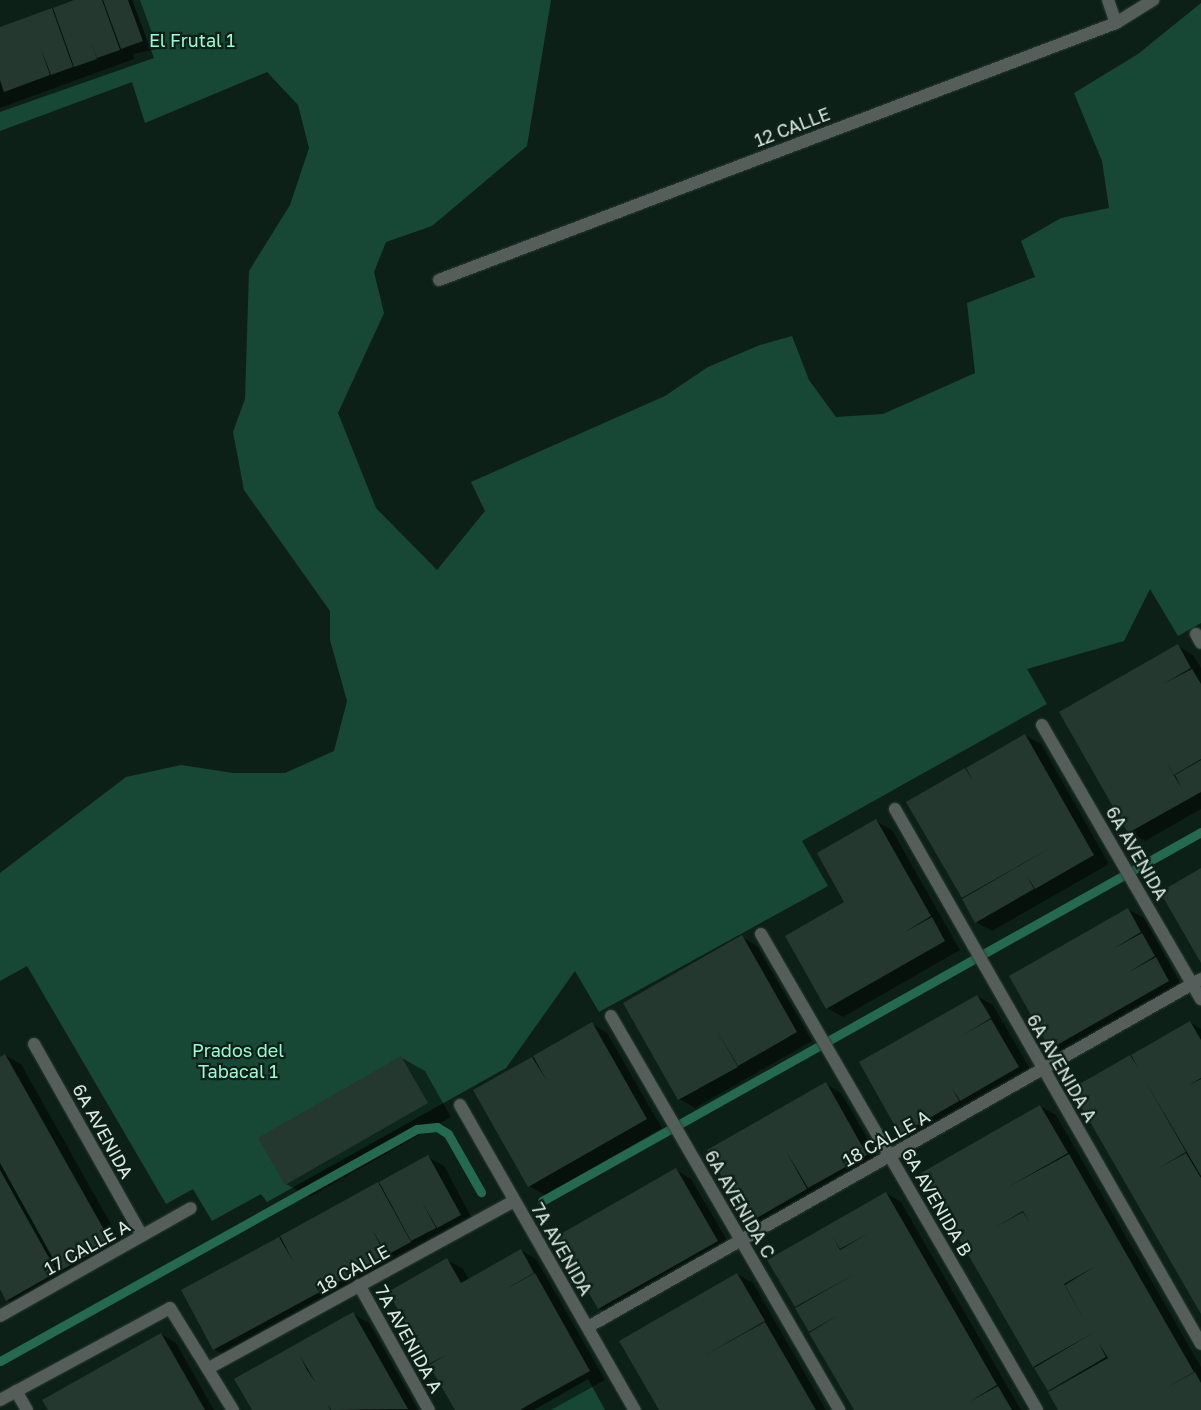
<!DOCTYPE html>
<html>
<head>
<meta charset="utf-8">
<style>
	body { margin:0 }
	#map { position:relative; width:1201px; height:1410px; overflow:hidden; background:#0d2018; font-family:"Golos Text",sans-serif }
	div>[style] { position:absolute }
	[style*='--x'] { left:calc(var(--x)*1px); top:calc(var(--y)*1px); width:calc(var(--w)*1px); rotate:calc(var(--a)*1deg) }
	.green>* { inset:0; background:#174836 }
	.shadow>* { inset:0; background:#0007 }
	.stream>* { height:9px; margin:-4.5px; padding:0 4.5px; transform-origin:4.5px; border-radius:4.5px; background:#236a50 }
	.building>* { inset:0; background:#24382f }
	.roads { filter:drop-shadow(0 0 1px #2a3c34) drop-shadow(0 0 1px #2a3c34) }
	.street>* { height:12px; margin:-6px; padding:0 6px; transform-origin:6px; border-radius:6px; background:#555e5a }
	span { translate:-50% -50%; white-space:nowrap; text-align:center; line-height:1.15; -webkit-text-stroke:4.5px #0d2018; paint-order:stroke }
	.park-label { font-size:18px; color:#97fcd2 }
	.street-label { font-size:18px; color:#dce8e2 }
</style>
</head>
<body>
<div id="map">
	<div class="green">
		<i style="clip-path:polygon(132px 0,551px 0,527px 146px,432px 226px,386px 242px,374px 272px,384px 313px,338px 413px,376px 508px,437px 570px,485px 511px,471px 482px,665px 396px,708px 367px,760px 345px,792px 336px,809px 380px,836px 417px,883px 414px,975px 373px,967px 303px,1035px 277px,1021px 241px,1061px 218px,1109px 208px,1102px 161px,1074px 93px,1138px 54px,1201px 3px,1201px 623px,1178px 636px,1150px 589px,1124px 641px,1027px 669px,1047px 704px,802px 841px,828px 886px,599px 1012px,575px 971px,506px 1068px,267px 1202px,261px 1194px,212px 1221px,193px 1189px,166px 1204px,27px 966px,0 981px,0 873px,126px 777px,181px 765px,233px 773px,285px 773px,334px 751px,347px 701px,330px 640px,330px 611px,244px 490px,233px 432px,245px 399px,249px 271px,290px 205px,309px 148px,298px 105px,267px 72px,145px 123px,132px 82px,0 131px,0 112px,154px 58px)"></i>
		<i style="clip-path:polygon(588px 1379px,605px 1410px,534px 1410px)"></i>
	</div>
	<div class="shadow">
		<i style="clip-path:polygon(77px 0,140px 0,158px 49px,133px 54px,134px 59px,0 108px,0 28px)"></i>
		<i style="clip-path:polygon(1178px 646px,1193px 655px,1201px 668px,1201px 809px,1145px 841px,1129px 832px,1061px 713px)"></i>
		<i style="clip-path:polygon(1025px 735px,1041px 744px,1109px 864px,992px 931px,976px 922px,908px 802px)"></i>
		<i style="clip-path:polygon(876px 821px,892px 830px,960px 950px,843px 1017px,827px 1008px,846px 902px)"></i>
		<i style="clip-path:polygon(1128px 909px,1144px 918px,1184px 990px,1067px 1057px,1051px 1048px)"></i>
		<i style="clip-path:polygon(742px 937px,757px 946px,812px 1041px,695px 1108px,679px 1099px,625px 1004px)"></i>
		<i style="clip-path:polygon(977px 996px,993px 1005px,1034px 1076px,917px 1143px,901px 1134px)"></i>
		<i style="clip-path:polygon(1190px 1022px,1201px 1029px,1201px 1312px,1073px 1090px)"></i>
		<i style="clip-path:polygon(592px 1024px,607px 1033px,662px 1128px,545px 1195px,529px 1186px,475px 1091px)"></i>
		<i style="clip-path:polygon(5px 1055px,21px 1064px,126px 1251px,23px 1309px,7px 1300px,0 1287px,0 1058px)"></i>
		<i style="clip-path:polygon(402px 1058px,425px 1071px,451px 1117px,310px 1197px,286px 1184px)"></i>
		<i style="clip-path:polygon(826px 1084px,841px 1093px,882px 1164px,765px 1231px,749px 1222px,708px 1150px)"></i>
		<i style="clip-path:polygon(1040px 1106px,1056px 1115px,1201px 1367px,1201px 1410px,1060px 1410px,923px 1173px)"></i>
		<i style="clip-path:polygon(428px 1157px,444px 1166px,475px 1224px,230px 1358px,214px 1349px,183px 1291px)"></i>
		<i style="clip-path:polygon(676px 1170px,691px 1179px,733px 1250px,615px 1317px,599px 1308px)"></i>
		<i style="clip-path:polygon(886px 1193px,901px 1202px,1021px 1410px,855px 1410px,768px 1260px)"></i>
		<i style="clip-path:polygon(521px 1250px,536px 1259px,605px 1380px,551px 1410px,456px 1410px,389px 1292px,447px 1260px,463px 1269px,469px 1280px)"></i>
		<i style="clip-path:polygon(737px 1274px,753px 1283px,826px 1410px,660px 1410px)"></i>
		<i style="clip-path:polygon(353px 1314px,369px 1323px,418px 1410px,253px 1410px,236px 1380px)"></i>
		<i style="clip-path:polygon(161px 1334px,176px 1343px,214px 1410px,49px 1410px)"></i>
	</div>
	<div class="stream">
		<i style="--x:542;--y:1201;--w:755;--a:-29.25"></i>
		<i style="--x:0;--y:1361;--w:477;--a:-29.1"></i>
		<i style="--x:417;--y:1129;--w:20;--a:-6"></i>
		<i style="--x:437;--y:1127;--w:13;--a:32"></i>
		<i style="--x:448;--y:1134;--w:67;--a:60.4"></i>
	</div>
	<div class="building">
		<i style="clip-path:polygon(74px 0,102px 0,120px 50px,97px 58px,91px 43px,97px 59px,74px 67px,53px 8px)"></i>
		<i style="clip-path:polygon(103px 0,128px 0,143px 41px,121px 49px)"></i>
		<i style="clip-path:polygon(52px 8px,73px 67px,51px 75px,40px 46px,50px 75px,4px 92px,0 80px,0 27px)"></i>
		<i style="clip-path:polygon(1178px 644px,1191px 668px,1163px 684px,1192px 669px,1201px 684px,1201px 759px,1174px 775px,1166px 762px,1182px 789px,1175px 775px,1201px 760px,1201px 792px,1128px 833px,1059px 712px)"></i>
		<i style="clip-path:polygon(1025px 734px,1094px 855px,1035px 889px,1027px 876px,1034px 889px,975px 923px,962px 899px,1050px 848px,962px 898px,906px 802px,965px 768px,973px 781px,966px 768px)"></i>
		<i style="clip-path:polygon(876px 819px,931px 916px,903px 933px,932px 917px,945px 941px,826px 1009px,785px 936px,844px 902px,817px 853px)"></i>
		<i style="clip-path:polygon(1201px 868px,1201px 963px,1160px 892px)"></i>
		<i style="clip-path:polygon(1128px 908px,1141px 932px,1113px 949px,1142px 933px,1155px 956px,1127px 973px,1156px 957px,1169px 981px,1050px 1049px,1009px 976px)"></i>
		<i style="clip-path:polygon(742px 935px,797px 1032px,738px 1066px,716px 1029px,738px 1067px,678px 1100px,623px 1003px)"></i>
		<i style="clip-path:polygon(977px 995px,991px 1018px,963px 1035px,991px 1019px,1019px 1067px,960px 1101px,952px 1088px,959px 1101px,900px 1135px,859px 1062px)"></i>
		<i style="clip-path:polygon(1190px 1021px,1201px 1040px,1201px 1078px,1189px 1085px,1201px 1079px,1201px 1176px,1144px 1079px,1186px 1152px,1157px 1169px,1186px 1153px,1201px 1178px,1201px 1314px,1071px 1089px,1130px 1055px,1138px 1068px,1131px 1055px)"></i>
		<i style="clip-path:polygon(592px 1022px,647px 1119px,528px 1187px,473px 1090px,532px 1057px,547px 1081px,533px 1056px)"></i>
		<i style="clip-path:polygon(5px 1054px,111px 1242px,60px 1271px,0 1163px,0 1057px)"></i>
		<i style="clip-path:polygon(401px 1056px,428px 1103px,285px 1185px,258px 1138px)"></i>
		<i style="clip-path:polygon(826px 1082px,867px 1155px,808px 1188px,786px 1151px,807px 1189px,748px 1223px,707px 1150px)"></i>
		<i style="clip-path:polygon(evenodd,1040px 1105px,1068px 1153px,1008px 1187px,1069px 1154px,1194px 1372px,1166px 1388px,1195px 1372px,1201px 1383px,1201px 1410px,1058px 1410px,1048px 1392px,1108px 1358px,1099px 1344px,1106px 1357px,1048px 1391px,1034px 1368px,1093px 1333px,1033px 1367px,921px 1173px,1040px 1105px,1023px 1211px,1031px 1225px,1023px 1212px,994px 1228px,1023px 1211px,1040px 1105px,1094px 1267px,1065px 1285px,1086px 1323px,1064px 1284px,1094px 1267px)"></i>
		<i style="clip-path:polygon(428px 1155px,461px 1215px,437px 1228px,422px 1202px,436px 1228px,411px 1241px,379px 1182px)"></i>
		<i style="clip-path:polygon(676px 1168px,718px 1241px,598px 1309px,557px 1236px)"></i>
		<i style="clip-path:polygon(0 1170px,57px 1272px,6px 1301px,0 1289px)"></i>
		<i style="clip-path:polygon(378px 1182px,411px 1242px,387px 1255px,372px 1229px,386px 1256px,213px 1350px,181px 1290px,279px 1237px,294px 1263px,280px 1236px)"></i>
		<i style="clip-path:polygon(evenodd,886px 1192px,997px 1385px,969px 1402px,998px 1386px,1012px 1410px,854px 1410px,809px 1333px,838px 1315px,809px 1332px,795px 1308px,855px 1274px,795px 1307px,767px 1260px,886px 1192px,869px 1233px,840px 1250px,832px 1236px,840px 1249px,869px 1233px)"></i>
		<i style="clip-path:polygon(521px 1249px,534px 1273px,506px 1289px,535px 1273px,590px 1371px,530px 1404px,523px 1390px,530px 1404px,520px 1410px,455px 1410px,429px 1365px,446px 1355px,429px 1364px,388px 1292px,447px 1258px,461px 1283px)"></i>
		<i style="clip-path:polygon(737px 1273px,765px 1321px,705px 1355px,765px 1322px,816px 1410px,659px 1410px,633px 1365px,619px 1341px)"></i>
		<i style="clip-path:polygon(evenodd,353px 1312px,408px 1409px,331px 1410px,328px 1405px,330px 1410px,252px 1410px,234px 1379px,353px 1312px,300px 1356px,316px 1383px,307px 1370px,279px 1387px,307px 1370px,300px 1356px)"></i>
		<i style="clip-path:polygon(161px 1333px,205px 1410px,48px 1410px,42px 1400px)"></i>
	</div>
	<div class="roads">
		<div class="street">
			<i style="--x:1108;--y:0;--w:24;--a:71"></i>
			<i style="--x:439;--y:280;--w:724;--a:-20.79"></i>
			<i style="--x:1116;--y:23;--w:44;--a:-31.9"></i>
			<i style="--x:1196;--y:634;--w:10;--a:61"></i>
			<i style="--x:1042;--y:725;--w:317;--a:59.9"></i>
			<i style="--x:895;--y:809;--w:616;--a:60.23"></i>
			<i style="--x:761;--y:934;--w:550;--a:59.89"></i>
			<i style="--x:611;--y:1016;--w:455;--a:59.9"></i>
			<i style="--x:34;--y:1044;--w:220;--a:60.6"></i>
			<i style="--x:460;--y:1105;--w:352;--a:60.2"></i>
			<i style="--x:359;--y:1285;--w:143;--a:60.8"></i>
			<i style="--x:0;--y:1316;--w:219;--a:-29.5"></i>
			<i style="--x:588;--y:1327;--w:705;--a:-29.58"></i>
			<i style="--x:209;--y:1368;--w:348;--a:-28.7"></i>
			<i style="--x:16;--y:1391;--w:22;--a:60"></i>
			<i style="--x:0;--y:1400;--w:193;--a:-28.4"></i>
			<i style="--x:170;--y:1308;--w:120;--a:58.3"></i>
		</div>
	</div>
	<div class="park-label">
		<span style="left:192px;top:40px">El Frutal 1</span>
		<span style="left:238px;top:1061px">Prados del<br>Tabacal 1</span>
	</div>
	<div class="street-label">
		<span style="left:792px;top:127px;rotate:-21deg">12 CALLE</span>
		<span style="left:1137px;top:853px;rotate:60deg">6A AVENIDA</span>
		<span style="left:1062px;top:1068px;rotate:60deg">6A AVENIDA A</span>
		<span style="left:103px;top:1131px;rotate:61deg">6A AVENIDA</span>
		<span style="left:886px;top:1138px;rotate:-29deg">18 CALLE A</span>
		<span style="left:937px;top:1202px;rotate:60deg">6A AVENIDA B</span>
		<span style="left:740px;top:1204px;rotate:60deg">6A AVENIDA C</span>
		<span style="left:87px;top:1247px;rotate:-29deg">17 CALLE A</span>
		<span style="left:562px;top:1249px;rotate:60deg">7A AVENIDA</span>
		<span style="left:353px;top:1269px;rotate:-29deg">18 CALLE</span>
		<span style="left:409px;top:1339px;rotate:61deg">7A AVENIDA A</span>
	</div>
</div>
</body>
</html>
